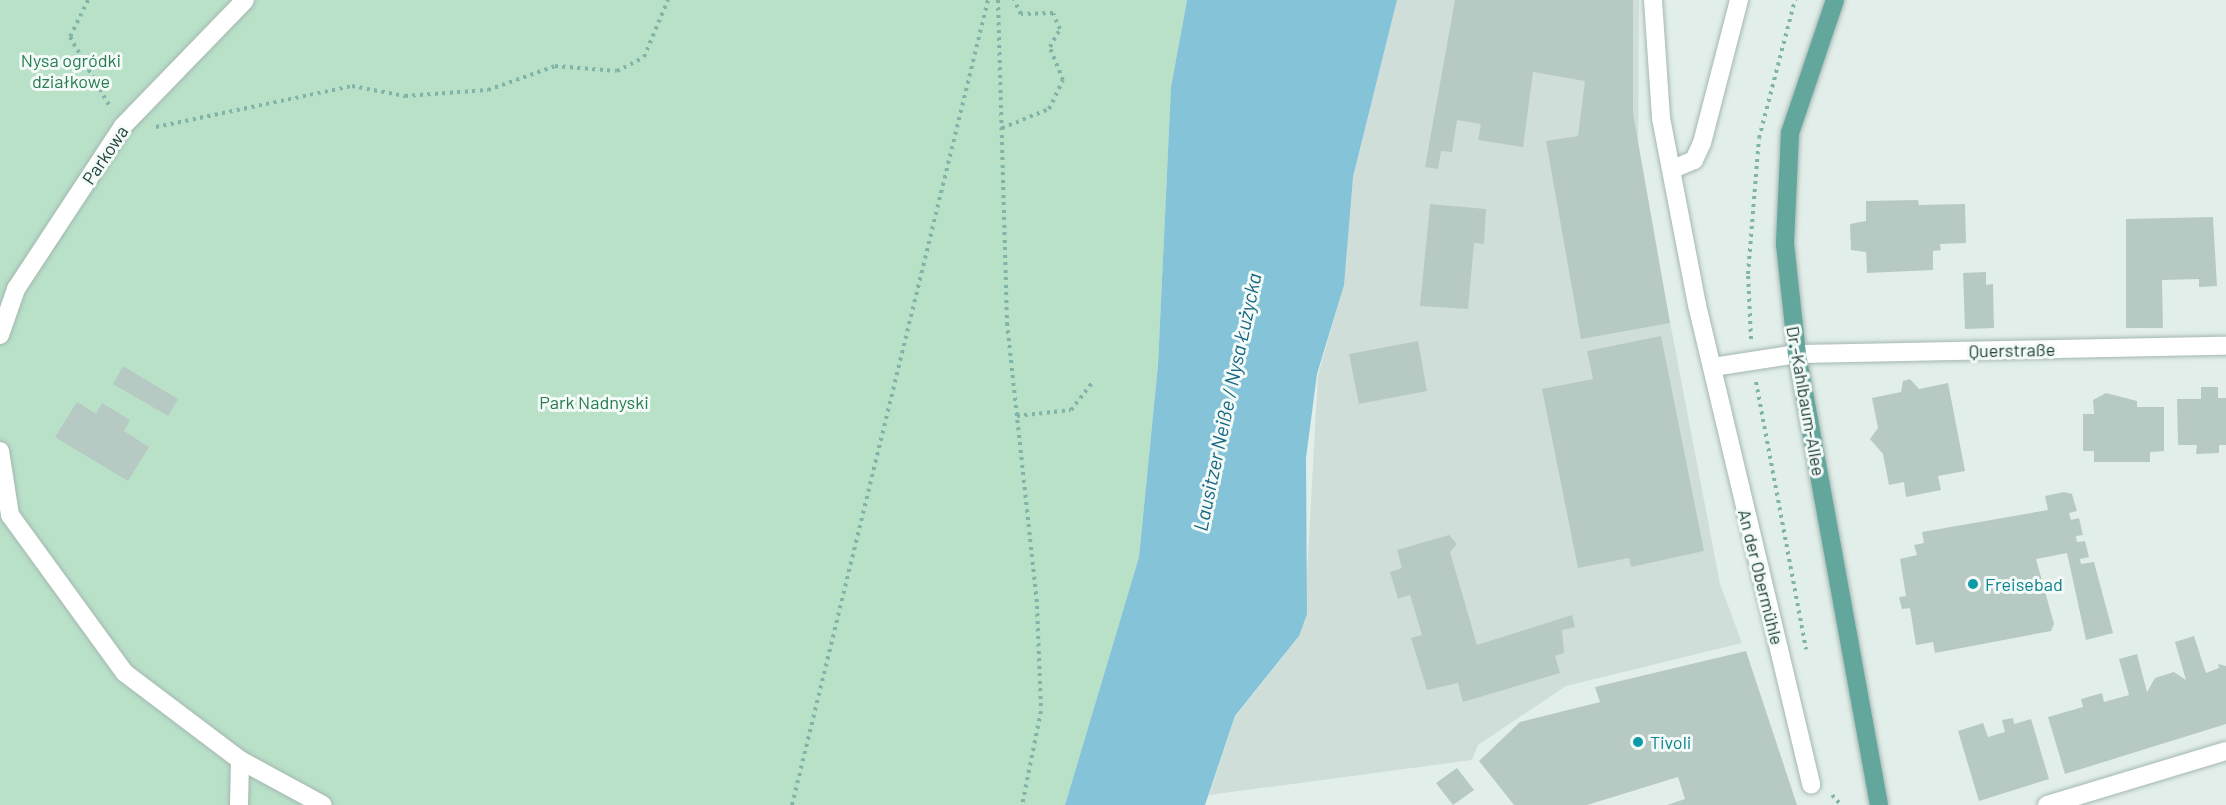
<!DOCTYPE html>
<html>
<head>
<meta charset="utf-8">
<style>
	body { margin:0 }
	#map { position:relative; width:2226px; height:805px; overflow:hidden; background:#e2eeea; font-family:Barlow,sans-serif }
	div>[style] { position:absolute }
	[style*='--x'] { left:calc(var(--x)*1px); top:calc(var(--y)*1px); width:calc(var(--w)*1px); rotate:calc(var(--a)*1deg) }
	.built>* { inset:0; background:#d0ded9 }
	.green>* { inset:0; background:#b9e1c8 }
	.water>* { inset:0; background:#85c3d8 }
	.building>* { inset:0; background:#b7c9c3 }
	.path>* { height:4px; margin-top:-2px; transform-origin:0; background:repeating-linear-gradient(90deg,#80b4a9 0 3px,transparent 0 7.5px) }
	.roads { filter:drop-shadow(0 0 2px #a4b7b2) drop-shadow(0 0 2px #a4b7b2) }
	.minor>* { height:18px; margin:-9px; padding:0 9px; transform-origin:9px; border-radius:9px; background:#fff }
	.major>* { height:18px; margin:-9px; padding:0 9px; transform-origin:9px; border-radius:9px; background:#63a79c }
	.dots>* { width:16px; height:16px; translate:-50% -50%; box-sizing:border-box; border:3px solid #f3faf7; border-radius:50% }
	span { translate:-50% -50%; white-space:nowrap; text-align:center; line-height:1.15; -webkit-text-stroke:6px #f3faf7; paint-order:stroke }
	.park-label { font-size:18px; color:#267c50 }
	.street-label { font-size:18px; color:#20413b }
	.culture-label { font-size:18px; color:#0d838f }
	.left { translate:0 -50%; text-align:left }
	.water-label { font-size:20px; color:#146683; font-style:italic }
</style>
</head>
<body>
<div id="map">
	<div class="built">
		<i style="clip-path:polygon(1397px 0,1639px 0,1638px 154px,1720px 584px,1742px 643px,1566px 686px,1478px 745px,1472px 760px,1209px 795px,1235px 717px,1297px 639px,1306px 591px,1318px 375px,1342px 291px,1353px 177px)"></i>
	</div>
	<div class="green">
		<i style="clip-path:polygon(0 0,1187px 0,1171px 87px,1158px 365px,1139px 557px,1065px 805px,0 805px)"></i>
	</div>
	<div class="water">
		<i style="clip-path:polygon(1187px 0,1397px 0,1353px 177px,1344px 285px,1317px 374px,1306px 458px,1307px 614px,1299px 636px,1235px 716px,1205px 805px,1065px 805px,1139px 557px,1158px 365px,1171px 87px)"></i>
	</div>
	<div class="building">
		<i style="clip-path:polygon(1455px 0,1633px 0,1633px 113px,1670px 323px,1581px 339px,1546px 141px,1578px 136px,1585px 81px,1533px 72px,1523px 147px,1478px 140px,1481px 124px,1457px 120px,1452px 152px,1441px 151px,1438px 169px,1425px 167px)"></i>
		<i style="clip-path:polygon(1918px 200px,1919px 205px,1965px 204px,1966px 243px,1940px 244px,1941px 250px,1933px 251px,1933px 270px,1867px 273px,1866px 252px,1851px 250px,1850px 224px,1866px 221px,1866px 201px)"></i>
		<i style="clip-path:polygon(1430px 204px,1486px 209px,1484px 244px,1474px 243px,1468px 309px,1420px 306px)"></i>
		<i style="clip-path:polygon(2213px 217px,2217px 286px,2199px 287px,2199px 279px,2162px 280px,2163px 328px,2126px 328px,2126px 219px)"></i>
		<i style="clip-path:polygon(1986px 272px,1986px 285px,1993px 284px,1994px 328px,1965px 329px,1963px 273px)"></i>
		<i style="clip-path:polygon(1661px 336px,1704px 551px,1631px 567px,1629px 558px,1578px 568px,1542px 389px,1593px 379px,1587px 351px)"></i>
		<i style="clip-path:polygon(1418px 341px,1427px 391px,1359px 404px,1349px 354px)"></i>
		<i style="clip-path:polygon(123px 366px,178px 399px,168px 416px,113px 384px)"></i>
		<i style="clip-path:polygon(1910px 379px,1919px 389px,1948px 383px,1965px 471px,1938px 476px,1941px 490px,1906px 497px,1904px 482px,1889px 485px,1883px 454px,1870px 439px,1878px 428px,1872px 398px,1901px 392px,1903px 381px)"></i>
		<i style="clip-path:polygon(2201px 387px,2218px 387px,2218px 398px,2226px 398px,2226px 445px,2219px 445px,2219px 453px,2196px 454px,2197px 445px,2178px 445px,2177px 399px,2201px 399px)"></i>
		<i style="clip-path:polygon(2106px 393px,2137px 401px,2137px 407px,2164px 407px,2164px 451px,2150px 452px,2150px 462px,2094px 462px,2094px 451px,2083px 451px,2083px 414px,2094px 414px,2093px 400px)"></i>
		<i style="clip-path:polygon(77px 402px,96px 414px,102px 403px,130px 420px,124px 431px,149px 447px,128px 481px,55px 437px)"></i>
		<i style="clip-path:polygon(2064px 492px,2072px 494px,2077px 511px,2069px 513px,2071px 520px,2079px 518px,2083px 535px,2076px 536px,2077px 542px,2085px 541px,2089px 557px,2080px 559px,2081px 564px,2094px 562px,2113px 633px,2086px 640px,2067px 553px,2036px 559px,2054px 624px,2051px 631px,1935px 653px,1933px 642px,1916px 645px,1910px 608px,1902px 609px,1899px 597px,1906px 596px,1900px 559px,1917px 555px,1914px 545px,1924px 543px,1922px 532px,2048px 510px,2045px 496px)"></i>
		<i style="clip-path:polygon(1449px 535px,1457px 544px,1450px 552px,1477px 645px,1572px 615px,1575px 627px,1562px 630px,1564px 653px,1555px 656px,1560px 673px,1463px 702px,1458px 683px,1427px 690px,1411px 638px,1422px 635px,1410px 595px,1398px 599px,1390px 572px,1402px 568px,1397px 550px)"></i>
		<i style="clip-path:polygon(2194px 636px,2206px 673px,2219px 668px,2218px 664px,2226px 666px,2226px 724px,2065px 774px,2048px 717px,2083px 707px,2081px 699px,2102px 693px,2104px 702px,2129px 695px,2119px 659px,2137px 654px,2147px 692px,2155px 678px,2174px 672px,2186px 680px,2175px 642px)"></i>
		<i style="clip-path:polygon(1746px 651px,1797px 805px,1667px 805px,1685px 799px,1678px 777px,1587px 805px,1514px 805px,1479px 761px,1520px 722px,1600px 702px,1595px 687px)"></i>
		<i style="clip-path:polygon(2013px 718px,2014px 724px,2031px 719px,2049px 779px,1979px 801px,1958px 731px,1983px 723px,1988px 737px,2005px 732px,2002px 720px)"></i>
		<i style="clip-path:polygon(1457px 768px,1474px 790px,1453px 805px,1436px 783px)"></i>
	</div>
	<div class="path">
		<i style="--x:88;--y:0;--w:41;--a:115.9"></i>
		<i style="--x:70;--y:37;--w:78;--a:60.2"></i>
		<i style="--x:998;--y:0;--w:323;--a:88.4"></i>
		<i style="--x:1007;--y:323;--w:285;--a:83.9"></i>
		<i style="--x:1037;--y:606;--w:105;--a:87.8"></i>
		<i style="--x:1041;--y:711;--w:96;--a:101.4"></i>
		<i style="--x:156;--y:127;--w:200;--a:-11.8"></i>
		<i style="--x:352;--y:86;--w:54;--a:10.7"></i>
		<i style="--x:405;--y:96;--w:83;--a:-4.1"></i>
		<i style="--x:488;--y:90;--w:71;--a:-19.7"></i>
		<i style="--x:555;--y:66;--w:62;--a:4.6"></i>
		<i style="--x:617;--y:71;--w:30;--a:-27"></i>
		<i style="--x:644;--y:57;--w:62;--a:-67.2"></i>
		<i style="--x:1002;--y:128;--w:51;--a:-22"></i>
		<i style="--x:1049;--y:109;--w:32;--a:-64"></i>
		<i style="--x:1063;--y:80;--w:35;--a:-112"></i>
		<i style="--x:1050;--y:47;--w:21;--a:-61"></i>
		<i style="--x:1060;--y:29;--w:17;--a:-114"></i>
		<i style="--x:1053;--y:13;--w:32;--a:178"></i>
		<i style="--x:1021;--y:14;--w:16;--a:-117"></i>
		<i style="--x:1751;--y:339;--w:65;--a:-92.6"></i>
		<i style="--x:1748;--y:274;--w:136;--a:-85.4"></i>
		<i style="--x:1759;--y:138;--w:143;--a:-75.4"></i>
		<i style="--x:1756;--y:382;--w:272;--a:79.4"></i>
		<i style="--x:1017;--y:416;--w:54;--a:-6.3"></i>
		<i style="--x:1071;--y:410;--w:37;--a:-52"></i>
		<i style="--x:1832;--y:795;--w:13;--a:48"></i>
		<i style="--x:792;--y:805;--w:829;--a:-76.32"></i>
	</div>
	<div class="roads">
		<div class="minor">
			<i style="--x:1653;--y:0;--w:118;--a:86.1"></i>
			<i style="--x:1661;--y:118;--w:190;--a:79.1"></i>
			<i style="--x:1697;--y:305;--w:493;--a:76.6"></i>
			<i style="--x:1673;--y:169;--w:23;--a:-23"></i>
			<i style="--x:1694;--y:160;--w:19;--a:-65"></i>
			<i style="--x:1702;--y:143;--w:148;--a:-75.5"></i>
			<i style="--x:0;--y:335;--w:49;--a:-70.8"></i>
			<i style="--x:16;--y:289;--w:195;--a:-56.7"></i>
			<i style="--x:123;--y:126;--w:175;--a:-45.9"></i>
			<i style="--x:1713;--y:367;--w:85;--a:-8.8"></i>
			<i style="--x:1797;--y:354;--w:429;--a:-1.1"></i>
			<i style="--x:0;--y:451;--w:65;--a:81.1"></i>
			<i style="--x:10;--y:515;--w:195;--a:54"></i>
			<i style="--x:125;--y:673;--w:144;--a:37.1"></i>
			<i style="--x:240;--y:760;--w:94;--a:28.5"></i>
			<i style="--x:239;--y:805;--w:45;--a:-88.7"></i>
			<i style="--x:2047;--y:805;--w:187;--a:-16.8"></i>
		</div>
		<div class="major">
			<i style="--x:1835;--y:0;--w:140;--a:108.7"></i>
			<i style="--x:1790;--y:133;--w:111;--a:92.6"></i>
			<i style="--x:1785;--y:244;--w:111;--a:83.8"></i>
			<i style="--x:1797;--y:354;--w:458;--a:79.7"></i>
		</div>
	</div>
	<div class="dots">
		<i style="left:1973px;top:584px;background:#0f9aa8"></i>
		<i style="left:1638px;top:742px;background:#0f9aa8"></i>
	</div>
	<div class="park-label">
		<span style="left:71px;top:71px">Nysa ogródki<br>działkowe</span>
		<span style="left:594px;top:402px">Park Nadnyski</span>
	</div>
	<div class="street-label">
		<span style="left:105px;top:155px;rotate:-56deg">Parkowa</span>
		<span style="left:2012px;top:350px;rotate:-1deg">Querstraße</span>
		<span style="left:1806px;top:401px;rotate:80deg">Dr.-Kahlbaum-Allee</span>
		<span style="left:1761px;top:577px;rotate:76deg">An der Obermühle</span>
	</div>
	<div class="culture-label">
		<span class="left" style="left:1985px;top:584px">Freisebad</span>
		<span class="left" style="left:1650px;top:742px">Tivoli</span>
	</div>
	<div class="water-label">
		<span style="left:1227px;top:402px;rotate:-78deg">Lausitzer Neiße / Nysa Łużycka</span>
	</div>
</div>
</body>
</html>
